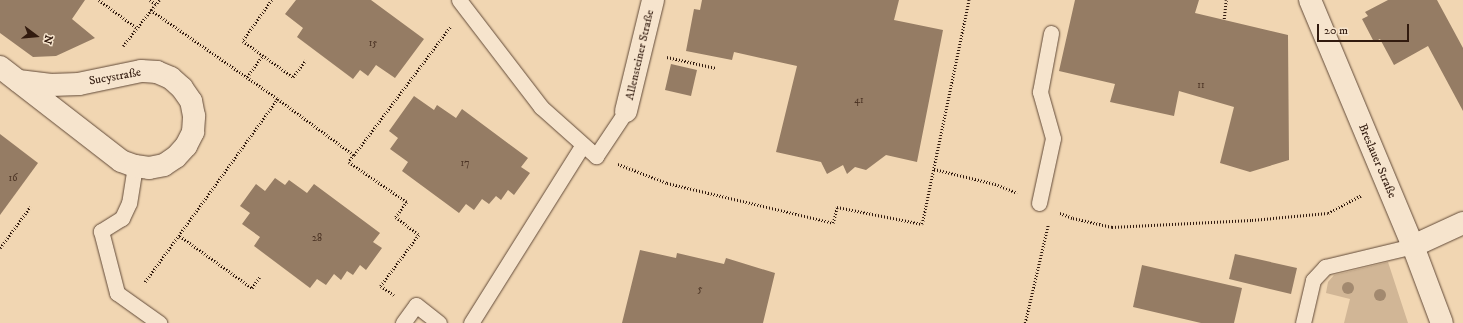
<!DOCTYPE html>
<html>
<head>
<meta charset="utf-8">
<style>
	body { margin:0 }
	#map { position:relative; width:1463px; height:323px; overflow:hidden; background:#f1d6b2; font-family:"IM FELL DW Pica",serif }
	div>[style] { position:absolute }
	[style*='--x'] { left:calc(var(--x)*1px); top:calc(var(--y)*1px); width:calc(var(--w)*1px); rotate:calc(var(--a)*1deg) }
	.green>* { inset:0; background:#d1b696 }
	.building>* { inset:0; background:#957c64 }
	.path>* { height:2.5px; margin-top:-1.25px; transform-origin:0; background:repeating-linear-gradient(90deg,#321b0f 0 1px,transparent 0 3px) }
	.roads { filter:drop-shadow(0 0 1px #624a38) drop-shadow(0 0 1px #624a38) }
	.lane>* { height:15px; margin:-7.5px; padding:0 7.5px; transform-origin:7.5px; border-radius:7.5px; background:#f6e4cd }
	.street>* { height:22px; margin:-11px; padding:0 11px; transform-origin:11px; border-radius:11px; background:#f6e4cd }
	.trees>* { width:12px; height:12px; margin:-6px; border-radius:50%; background:#a2896f }
	span { translate:-50% -50%; white-space:nowrap; text-align:center; line-height:1.15; -webkit-text-stroke:3.5px #f6e4cd; paint-order:stroke }
	.number-label { font-size:10px; color:#4b3324 }
	.number-label span { -webkit-text-stroke-width:0 }
	.street-label { font-size:12px; color:#321b0f }
	.north { position:absolute; left:16px; top:16px; width:40px; height:40px; -webkit-text-stroke:3px #f6e4cd; paint-order:stroke; rotate:106deg; font-size:11px; font-weight:700; line-height:16px; text-align:center; color:#321b0f }
	.north::after { content:''; display:block; margin:auto; width:14px; height:18px; background:#321b0f; clip-path:polygon(50% 0,100% 100%,50% 72%,0 100%) }
	.scale { position:absolute; left:1317px; top:24px; width:92px; height:18px; box-sizing:border-box; border:2px solid #321b0f; border-top:0; padding-left:5px; font-size:12px; line-height:14px; white-space:nowrap; color:#321b0f; -webkit-text-stroke:3px #f6e4cd; paint-order:stroke }
</style>
</head>
<body>
<div id="map">
	<div class="green">
		<i style="clip-path:polygon(1388px 262px,1408px 323px,1344px 323px,1350px 299px,1326px 293px,1328px 282px,1334px 275px)"></i>
	</div>
	<div class="building">
		<i style="clip-path:polygon(0 0,85px 0,72px 19px,95px 38px,56px 56px,33px 57px,0 33px)"></i>
		<i style="clip-path:polygon(296px 0,371px 0,424px 39px,395px 78px,376px 65px,368px 76px,360px 70px,353px 79px,297px 37px,303px 28px,285px 14px)"></i>
		<i style="clip-path:polygon(702px 0,899px 0,894px 20px,943px 30px,917px 162px,886px 155px,866px 170px,855px 167px,847px 174px,843px 165px,827px 174px,821px 162px,776px 152px,797px 66px,734px 52px,732px 60px,686px 51px,694px 9px,700px 10px)"></i>
		<i style="clip-path:polygon(1075px 0,1199px 0,1195px 13px,1288px 35px,1289px 160px,1250px 172px,1220px 163px,1234px 107px,1179px 91px,1174px 116px,1110px 102px,1115px 84px,1059px 71px)"></i>
		<i style="clip-path:polygon(1388px 0,1437px 0,1463px 48px,1463px 111px,1428px 46px,1394px 65px,1380px 39px,1374px 42px,1362px 19px,1368px 16px,1365px 12px)"></i>
		<i style="clip-path:polygon(671px 64px,697px 70px,691px 96px,665px 90px)"></i>
		<i style="clip-path:polygon(414px 96px,434px 110px,437px 105px,456px 118px,462px 109px,528px 158px,521px 167px,530px 173px,514px 195px,508px 190px,501px 200px,496px 196px,489px 204px,482px 199px,474px 210px,466px 204px,459px 213px,402px 171px,408px 162px,390px 149px,398px 138px,389px 131px)"></i>
		<i style="clip-path:polygon(0 134px,38px 163px,0 215px)"></i>
		<i style="clip-path:polygon(275px 178px,285px 185px,289px 180px,307px 193px,314px 184px,380px 233px,373px 242px,382px 248px,366px 270px,360px 265px,353px 275px,347px 271px,341px 280px,334px 274px,326px 285px,317px 279px,310px 288px,254px 246px,260px 237px,242px 224px,250px 213px,240px 206px,256px 184px,265px 191px)"></i>
		<i style="clip-path:polygon(640px 250px,676px 258px,677px 253px,724px 264px,726px 258px,775px 273px,763px 323px,622px 323px)"></i>
		<i style="clip-path:polygon(1235px 254px,1297px 268px,1291px 294px,1229px 279px)"></i>
		<i style="clip-path:polygon(1142px 265px,1242px 288px,1234px 323px,1201px 323px,1133px 307px)"></i>
	</div>
	<div class="path">
		<i style="--x:99;--y:0;--w:47;--a:36.4"></i>
		<i style="--x:150;--y:0;--w:7;--a:34"></i>
		<i style="--x:272;--y:0;--w:50;--a:125.3"></i>
		<i style="--x:243;--y:41;--w:62;--a:35.8"></i>
		<i style="--x:293;--y:77;--w:21;--a:-53"></i>
		<i style="--x:151;--y:10;--w:13;--a:-51"></i>
		<i style="--x:1224;--y:19;--w:19;--a:-84"></i>
		<i style="--x:123;--y:46;--w:46;--a:-52.1"></i>
		<i style="--x:151;--y:10;--w:155;--a:35"></i>
		<i style="--x:278;--y:99;--w:227;--a:125.9"></i>
		<i style="--x:667;--y:57;--w:50;--a:12.7"></i>
		<i style="--x:247;--y:77;--w:27;--a:-54"></i>
		<i style="--x:278;--y:99;--w:94;--a:36.4"></i>
		<i style="--x:354;--y:155;--w:160;--a:-53.1"></i>
		<i style="--x:354;--y:155;--w:9;--a:126"></i>
		<i style="--x:349;--y:162;--w:70;--a:34.6"></i>
		<i style="--x:407;--y:202;--w:19;--a:126"></i>
		<i style="--x:396;--y:217;--w:29;--a:38"></i>
		<i style="--x:419;--y:235;--w:64;--a:126.7"></i>
		<i style="--x:381;--y:286;--w:16;--a:35"></i>
		<i style="--x:618;--y:164;--w:53;--a:21.2"></i>
		<i style="--x:667;--y:183;--w:171;--a:13.5"></i>
		<i style="--x:833;--y:223;--w:16;--a:-76"></i>
		<i style="--x:837;--y:207;--w:87;--a:11.3"></i>
		<i style="--x:922;--y:224;--w:229;--a:-78.2"></i>
		<i style="--x:934;--y:169;--w:63;--a:13.8"></i>
		<i style="--x:995;--y:184;--w:24;--a:22"></i>
		<i style="--x:1060;--y:213;--w:14;--a:21"></i>
		<i style="--x:1073;--y:218;--w:40;--a:13"></i>
		<i style="--x:1112;--y:227;--w:140;--a:-2.9"></i>
		<i style="--x:1252;--y:220;--w:76;--a:-5.3"></i>
		<i style="--x:1328;--y:213;--w:38;--a:-28"></i>
		<i style="--x:180;--y:236;--w:89;--a:35.8"></i>
		<i style="--x:252;--y:288;--w:14;--a:-56"></i>
		<i style="--x:0;--y:248;--w:51;--a:-53.8"></i>
		<i style="--x:1025;--y:323;--w:101;--a:-76.8"></i>
	</div>
	<div class="roads">
		<div class="lane">
			<i style="--x:459;--y:0;--w:135;--a:52.5"></i>
			<i style="--x:541;--y:107;--w:74;--a:41.7"></i>
			<i style="--x:596;--y:156;--w:54;--a:-56.3"></i>
			<i style="--x:135;--y:166;--w:37;--a:99"></i>
			<i style="--x:129;--y:203;--w:17;--a:115"></i>
			<i style="--x:122;--y:218;--w:25;--a:148"></i>
			<i style="--x:101;--y:231;--w:64;--a:75.5"></i>
			<i style="--x:117;--y:293;--w:52;--a:35.5"></i>
			<i style="--x:1039;--y:203;--w:66;--a:-77.8"></i>
			<i style="--x:1053;--y:138;--w:48;--a:-105.8"></i>
			<i style="--x:1040;--y:92;--w:60;--a:-79.4"></i>
			<i style="--x:403;--y:323;--w:22;--a:-54"></i>
			<i style="--x:416;--y:305;--w:29;--a:38"></i>
			<i style="--x:471;--y:323;--w:209;--a:-57.9"></i>
			<i style="--x:1303;--y:323;--w:44;--a:-76.9"></i>
			<i style="--x:1313;--y:280;--w:18;--a:-47"></i>
			<i style="--x:1325;--y:267;--w:90;--a:-13.4"></i>
		</div>
		<div class="street">
			<i style="--x:1310;--y:0;--w:267;--a:67.3"></i>
			<i style="--x:1413;--y:246;--w:82;--a:69.4"></i>
			<i style="--x:0;--y:67;--w:153;--a:37.8"></i>
			<i style="--x:121;--y:161;--w:15;--a:20"></i>
			<i style="--x:135;--y:166;--w:14;--a:8"></i>
			<i style="--x:149;--y:168;--w:15;--a:-11"></i>
			<i style="--x:164;--y:165;--w:14;--a:-34"></i>
			<i style="--x:176;--y:157;--w:15;--a:-48"></i>
			<i style="--x:186;--y:146;--w:16;--a:-63"></i>
			<i style="--x:193;--y:132;--w:16;--a:-86"></i>
			<i style="--x:194;--y:116;--w:15;--a:-101"></i>
			<i style="--x:191;--y:101;--w:16;--a:-125"></i>
			<i style="--x:182;--y:88;--w:15;--a:-138"></i>
			<i style="--x:171;--y:78;--w:15;--a:-157"></i>
			<i style="--x:157;--y:72;--w:16;--a:-176"></i>
			<i style="--x:141;--y:71;--w:63;--a:168.2"></i>
			<i style="--x:79;--y:84;--w:28;--a:178"></i>
			<i style="--x:51;--y:85;--w:33;--a:-173"></i>
			<i style="--x:626;--y:111;--w:114;--a:-76.3"></i>
			<i style="--x:1413;--y:246;--w:55;--a:-24.7"></i>
		</div>
	</div>
	<div class="trees">
		<i style="left:1348px;top:288px"></i>
		<i style="left:1380px;top:295px"></i>
	</div>
	<div class="number-label">
		<span style="left:373px;top:44px">15</span>
		<span style="left:1201px;top:86px">11</span>
		<span style="left:859px;top:101px">41</span>
		<span style="left:465px;top:164px">17</span>
		<span style="left:13px;top:179px">16</span>
		<span style="left:317px;top:239px">28</span>
		<span style="left:700px;top:290px">5</span>
	</div>
	<div class="street-label">
		<span style="left:640px;top:55px;rotate:-77deg">Allensteiner Straße</span>
		<span style="left:115px;top:77px;rotate:-10deg">Sucystraße</span>
		<span style="left:1377px;top:161px;rotate:67deg">Breslauer Straße</span>
	</div>
	<div class="north">N</div>
	<div class="scale">20 m</div>
</div>
</body>
</html>
